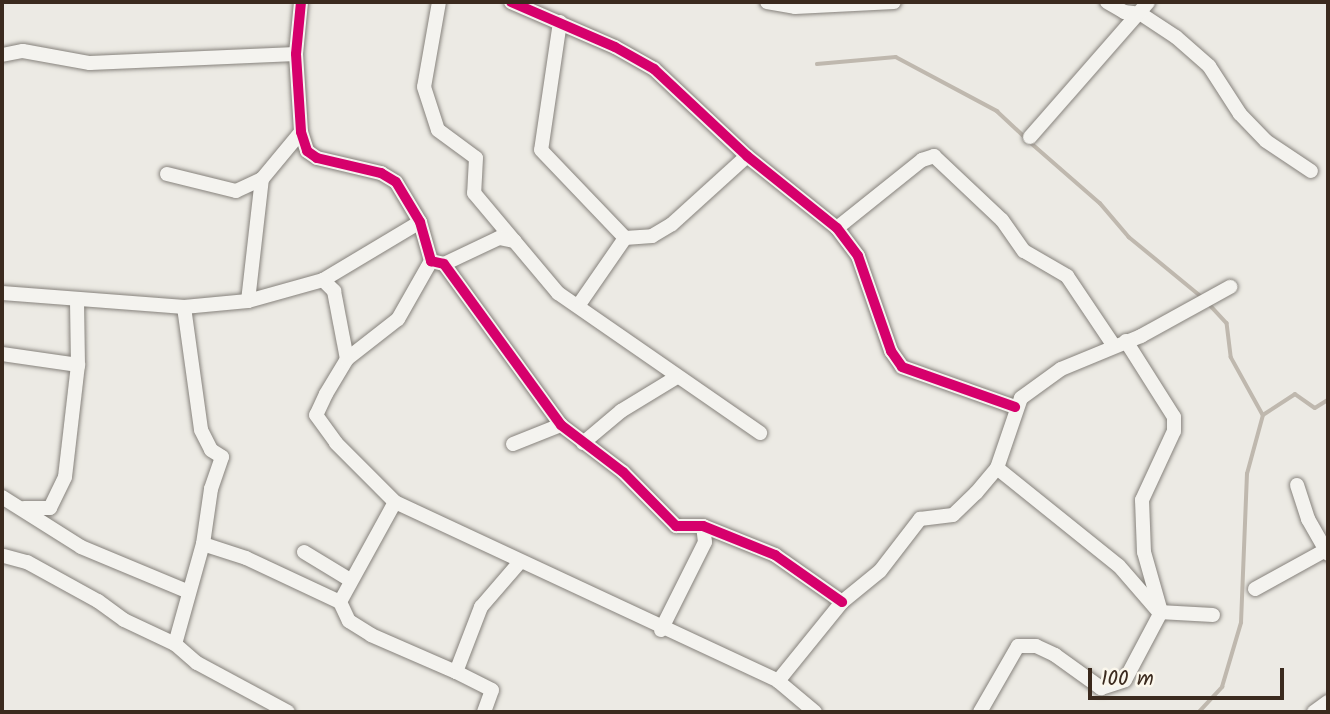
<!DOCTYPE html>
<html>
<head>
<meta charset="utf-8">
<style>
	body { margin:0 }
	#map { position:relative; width:1330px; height:714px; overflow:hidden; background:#eceae4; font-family:Kalam,sans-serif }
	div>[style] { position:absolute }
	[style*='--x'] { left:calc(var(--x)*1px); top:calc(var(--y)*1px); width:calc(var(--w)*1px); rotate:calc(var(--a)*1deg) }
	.stream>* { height:3.5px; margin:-1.75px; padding:0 1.75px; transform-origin:1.75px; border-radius:1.75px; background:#bfb8ae }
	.roads { filter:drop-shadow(0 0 2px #86827c) drop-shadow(0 0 2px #86827c) }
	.minor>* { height:14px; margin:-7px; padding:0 7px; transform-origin:7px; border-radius:7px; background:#f4f3ef }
	.cycleway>* { height:10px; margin:-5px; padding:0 5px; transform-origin:5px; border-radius:5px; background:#d6006c }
	span { translate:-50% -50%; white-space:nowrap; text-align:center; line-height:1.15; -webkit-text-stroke:5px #fbf7ec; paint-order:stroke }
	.frame { position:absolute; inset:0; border:4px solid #3b2a1e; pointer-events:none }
	.scale { position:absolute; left:1088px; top:668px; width:196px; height:32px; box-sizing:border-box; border:4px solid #3b2a1e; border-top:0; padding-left:9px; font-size:21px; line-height:24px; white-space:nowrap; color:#3b2a1e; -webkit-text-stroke:5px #fbf7ec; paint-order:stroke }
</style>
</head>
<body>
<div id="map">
	<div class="stream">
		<i style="--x:817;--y:64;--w:79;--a:-5.1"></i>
		<i style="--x:896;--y:57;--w:115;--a:28.1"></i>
		<i style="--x:997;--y:111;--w:38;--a:43"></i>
		<i style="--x:1030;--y:142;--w:93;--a:41.1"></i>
		<i style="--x:1100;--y:203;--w:45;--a:49.5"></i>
		<i style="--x:1129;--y:237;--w:96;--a:39.5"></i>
		<i style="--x:1209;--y:304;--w:26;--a:47"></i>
		<i style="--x:1227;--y:323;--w:34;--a:83"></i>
		<i style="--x:1231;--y:357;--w:66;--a:61.1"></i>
		<i style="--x:1199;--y:712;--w:34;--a:-47"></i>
		<i style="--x:1222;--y:687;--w:67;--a:-73.5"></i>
		<i style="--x:1241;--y:623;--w:149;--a:-87.7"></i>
		<i style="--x:1247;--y:474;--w:61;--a:-74.8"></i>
		<i style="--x:1263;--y:415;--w:38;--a:-33"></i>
		<i style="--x:1295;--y:394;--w:24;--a:35"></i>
		<i style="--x:1315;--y:408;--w:15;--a:-32"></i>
	</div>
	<div class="roads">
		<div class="minor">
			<i style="--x:301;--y:2;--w:52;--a:95.5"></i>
			<i style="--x:296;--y:54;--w:78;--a:86.3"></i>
			<i style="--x:301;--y:132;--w:20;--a:72"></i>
			<i style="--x:307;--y:151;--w:12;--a:35"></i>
			<i style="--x:317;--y:158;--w:66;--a:13.2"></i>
			<i style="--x:381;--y:173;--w:17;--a:31"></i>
			<i style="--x:396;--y:182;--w:47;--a:59"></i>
			<i style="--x:420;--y:222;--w:41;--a:74.2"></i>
			<i style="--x:431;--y:261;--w:13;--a:13"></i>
			<i style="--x:444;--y:264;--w:199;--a:54"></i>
			<i style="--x:561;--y:425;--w:78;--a:37.2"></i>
			<i style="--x:623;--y:472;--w:76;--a:45.5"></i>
			<i style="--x:676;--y:526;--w:27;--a:0"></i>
			<i style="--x:703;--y:526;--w:78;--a:21.9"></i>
			<i style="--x:775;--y:555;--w:82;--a:35"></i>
			<i style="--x:439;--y:2;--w:86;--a:100"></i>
			<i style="--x:424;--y:87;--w:45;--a:72"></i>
			<i style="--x:438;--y:130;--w:47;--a:36.4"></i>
			<i style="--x:476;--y:158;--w:35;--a:93"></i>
			<i style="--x:474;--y:193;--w:131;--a:50"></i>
			<i style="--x:558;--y:293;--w:246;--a:34.7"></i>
			<i style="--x:511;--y:2;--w:113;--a:23.4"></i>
			<i style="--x:615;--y:47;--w:45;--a:29.4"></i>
			<i style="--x:654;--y:69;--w:127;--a:43.1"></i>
			<i style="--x:747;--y:156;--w:115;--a:38.7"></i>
			<i style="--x:837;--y:228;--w:35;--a:53"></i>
			<i style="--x:858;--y:256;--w:101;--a:70.8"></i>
			<i style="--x:891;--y:351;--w:19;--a:55"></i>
			<i style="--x:902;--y:367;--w:120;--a:19.5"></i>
			<i style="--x:767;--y:2;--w:28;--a:10"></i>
			<i style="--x:795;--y:7;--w:99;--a:-2.9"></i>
			<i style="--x:1107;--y:2;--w:20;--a:30"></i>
			<i style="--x:1124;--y:12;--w:17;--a:7"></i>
			<i style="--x:1141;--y:14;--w:42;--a:33.3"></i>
			<i style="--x:1176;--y:37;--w:44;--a:41.3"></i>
			<i style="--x:1209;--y:66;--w:57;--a:57.1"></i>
			<i style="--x:1240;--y:114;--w:37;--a:46"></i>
			<i style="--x:1266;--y:141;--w:54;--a:33.7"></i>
			<i style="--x:560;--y:22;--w:129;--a:98.4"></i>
			<i style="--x:541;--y:150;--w:122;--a:46.3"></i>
			<i style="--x:2;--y:55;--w:21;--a:-11"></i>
			<i style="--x:23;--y:51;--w:68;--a:10.2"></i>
			<i style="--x:90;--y:63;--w:206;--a:-2.5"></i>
			<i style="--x:1030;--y:137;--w:179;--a:-48.8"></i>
			<i style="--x:167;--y:174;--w:71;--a:13.8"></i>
			<i style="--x:236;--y:191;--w:29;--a:-25"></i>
			<i style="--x:837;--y:228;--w:109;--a:-38.7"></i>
			<i style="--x:922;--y:160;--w:13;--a:-18"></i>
			<i style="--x:934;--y:156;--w:93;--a:43.3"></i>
			<i style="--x:1002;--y:220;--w:38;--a:55"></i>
			<i style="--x:1024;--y:251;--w:50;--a:30.2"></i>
			<i style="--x:1067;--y:276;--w:84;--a:56.1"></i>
			<i style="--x:431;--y:261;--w:67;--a:119.6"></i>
			<i style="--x:398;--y:319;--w:65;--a:141.9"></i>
			<i style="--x:347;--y:359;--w:41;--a:121"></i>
			<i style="--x:326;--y:394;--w:23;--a:115"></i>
			<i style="--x:316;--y:415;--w:34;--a:54"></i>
			<i style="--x:336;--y:443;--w:83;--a:45"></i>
			<i style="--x:395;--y:502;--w:423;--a:25"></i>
			<i style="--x:778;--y:681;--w:48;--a:40"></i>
			<i style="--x:444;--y:264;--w:61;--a:-25.3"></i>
			<i style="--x:499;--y:238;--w:16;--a:11"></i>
			<i style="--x:323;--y:280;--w:113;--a:-30.9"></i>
			<i style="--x:2;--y:293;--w:183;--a:4.4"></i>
			<i style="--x:184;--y:307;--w:64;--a:-5.4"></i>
			<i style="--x:248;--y:301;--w:78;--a:-15.6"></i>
			<i style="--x:323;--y:280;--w:16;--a:45"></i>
			<i style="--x:334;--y:291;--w:69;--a:79.2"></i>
			<i style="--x:248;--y:301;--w:123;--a:-83.5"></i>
			<i style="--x:262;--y:179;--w:61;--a:-50.3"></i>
			<i style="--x:578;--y:306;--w:83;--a:-55.3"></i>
			<i style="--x:625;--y:238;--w:27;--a:-4"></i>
			<i style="--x:652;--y:236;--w:23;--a:-31"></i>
			<i style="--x:672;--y:224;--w:101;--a:-42.2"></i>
			<i style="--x:184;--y:307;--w:124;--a:82.1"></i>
			<i style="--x:201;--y:430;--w:22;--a:63"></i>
			<i style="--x:211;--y:450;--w:13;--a:32"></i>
			<i style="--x:222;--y:457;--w:34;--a:109"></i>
			<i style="--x:211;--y:489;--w:56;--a:98.3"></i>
			<i style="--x:2;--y:354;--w:77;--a:8.2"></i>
			<i style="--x:583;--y:443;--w:50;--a:-40.1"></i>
			<i style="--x:621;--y:411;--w:63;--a:-31.4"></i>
			<i style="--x:513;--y:444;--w:52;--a:-21.6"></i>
			<i style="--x:997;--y:468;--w:156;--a:38.8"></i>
			<i style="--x:1119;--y:566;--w:61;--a:49"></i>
			<i style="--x:1159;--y:612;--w:54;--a:3.2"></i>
			<i style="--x:1297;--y:485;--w:36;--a:72"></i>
			<i style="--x:1308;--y:519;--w:40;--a:60.3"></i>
			<i style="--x:2;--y:497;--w:93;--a:32.3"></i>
			<i style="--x:81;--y:547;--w:117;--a:22.6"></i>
			<i style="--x:24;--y:508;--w:26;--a:0"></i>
			<i style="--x:50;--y:508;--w:34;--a:-64"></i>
			<i style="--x:65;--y:477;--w:113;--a:-83.4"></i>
			<i style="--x:78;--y:365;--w:66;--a:-90.9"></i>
			<i style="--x:304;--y:552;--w:54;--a:31.3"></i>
			<i style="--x:4;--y:556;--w:24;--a:15"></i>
			<i style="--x:27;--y:562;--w:81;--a:28.8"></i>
			<i style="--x:98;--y:601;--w:32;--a:36"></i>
			<i style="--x:124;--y:620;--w:56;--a:25.2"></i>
			<i style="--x:175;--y:644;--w:29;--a:41"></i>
			<i style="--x:197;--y:663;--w:103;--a:28.3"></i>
			<i style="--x:1255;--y:589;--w:81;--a:-28.8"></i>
			<i style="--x:340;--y:602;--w:114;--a:-61.2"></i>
			<i style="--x:661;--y:630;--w:98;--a:-63.4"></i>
			<i style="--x:705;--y:542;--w:16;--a:-97"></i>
			<i style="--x:175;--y:644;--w:104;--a:-74.4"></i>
			<i style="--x:203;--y:544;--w:45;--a:18"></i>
			<i style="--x:246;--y:558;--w:104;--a:25.1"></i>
			<i style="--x:340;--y:602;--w:21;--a:65"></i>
			<i style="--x:349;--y:621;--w:26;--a:32"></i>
			<i style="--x:371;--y:635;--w:93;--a:23.5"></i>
			<i style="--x:778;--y:681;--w:102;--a:-51"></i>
			<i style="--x:842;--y:602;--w:49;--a:-39.2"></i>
			<i style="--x:880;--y:571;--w:66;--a:-52.4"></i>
			<i style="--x:920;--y:519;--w:33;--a:-7"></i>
			<i style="--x:953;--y:515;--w:32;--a:-44"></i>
			<i style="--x:976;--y:493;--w:33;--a:-50"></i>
			<i style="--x:997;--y:468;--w:74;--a:-71.1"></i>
			<i style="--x:1021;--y:398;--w:49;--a:-35.9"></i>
			<i style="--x:1061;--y:369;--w:87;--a:-22.4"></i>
			<i style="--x:1141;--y:336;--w:102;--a:-28.8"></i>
			<i style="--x:484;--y:712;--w:23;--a:-70"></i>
			<i style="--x:492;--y:690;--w:40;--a:-153.4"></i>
			<i style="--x:456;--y:672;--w:70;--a:-69"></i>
			<i style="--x:481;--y:607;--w:58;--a:-49.2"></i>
			<i style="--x:980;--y:712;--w:76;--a:-60.1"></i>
			<i style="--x:1018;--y:646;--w:18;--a:0"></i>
			<i style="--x:1036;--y:646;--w:21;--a:25"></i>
			<i style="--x:1055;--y:655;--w:57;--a:35.7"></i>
			<i style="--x:1101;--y:688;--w:25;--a:-18"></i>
			<i style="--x:1125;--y:680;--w:77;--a:-62.1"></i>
			<i style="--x:1161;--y:612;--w:62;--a:-105.8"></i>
			<i style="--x:1144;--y:552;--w:52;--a:-92.2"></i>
			<i style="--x:1142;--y:500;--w:76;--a:-65.1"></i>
			<i style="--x:1174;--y:431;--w:14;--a:-90"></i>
			<i style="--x:1174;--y:417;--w:90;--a:-122.3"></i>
			<i style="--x:1314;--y:712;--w:17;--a:-36"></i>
		</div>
	</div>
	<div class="cycleway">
		<i style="--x:301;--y:2;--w:52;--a:95.5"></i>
		<i style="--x:296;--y:54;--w:78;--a:86.3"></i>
		<i style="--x:301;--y:132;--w:20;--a:72"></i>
		<i style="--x:307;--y:151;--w:12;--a:35"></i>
		<i style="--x:317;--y:158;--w:66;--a:13.2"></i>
		<i style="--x:381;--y:173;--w:17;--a:31"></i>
		<i style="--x:396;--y:182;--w:47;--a:59"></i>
		<i style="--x:420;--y:222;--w:41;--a:74.2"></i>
		<i style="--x:431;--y:261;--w:13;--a:13"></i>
		<i style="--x:444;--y:264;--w:199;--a:54"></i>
		<i style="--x:561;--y:425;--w:78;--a:37.2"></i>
		<i style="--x:623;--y:472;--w:76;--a:45.5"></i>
		<i style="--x:676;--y:526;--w:27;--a:0"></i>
		<i style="--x:703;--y:526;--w:78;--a:21.9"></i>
		<i style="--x:775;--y:555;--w:82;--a:35"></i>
		<i style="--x:511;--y:2;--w:113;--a:23.4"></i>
		<i style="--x:615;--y:47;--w:45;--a:29.4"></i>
		<i style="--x:654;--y:69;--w:127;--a:43.1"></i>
		<i style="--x:747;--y:156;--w:115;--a:38.7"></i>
		<i style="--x:837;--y:228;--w:35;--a:53"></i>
		<i style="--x:858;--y:256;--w:101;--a:70.8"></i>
		<i style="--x:891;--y:351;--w:19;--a:55"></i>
		<i style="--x:902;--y:367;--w:120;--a:19.5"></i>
	</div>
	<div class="frame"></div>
	<div class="scale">100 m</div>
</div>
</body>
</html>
